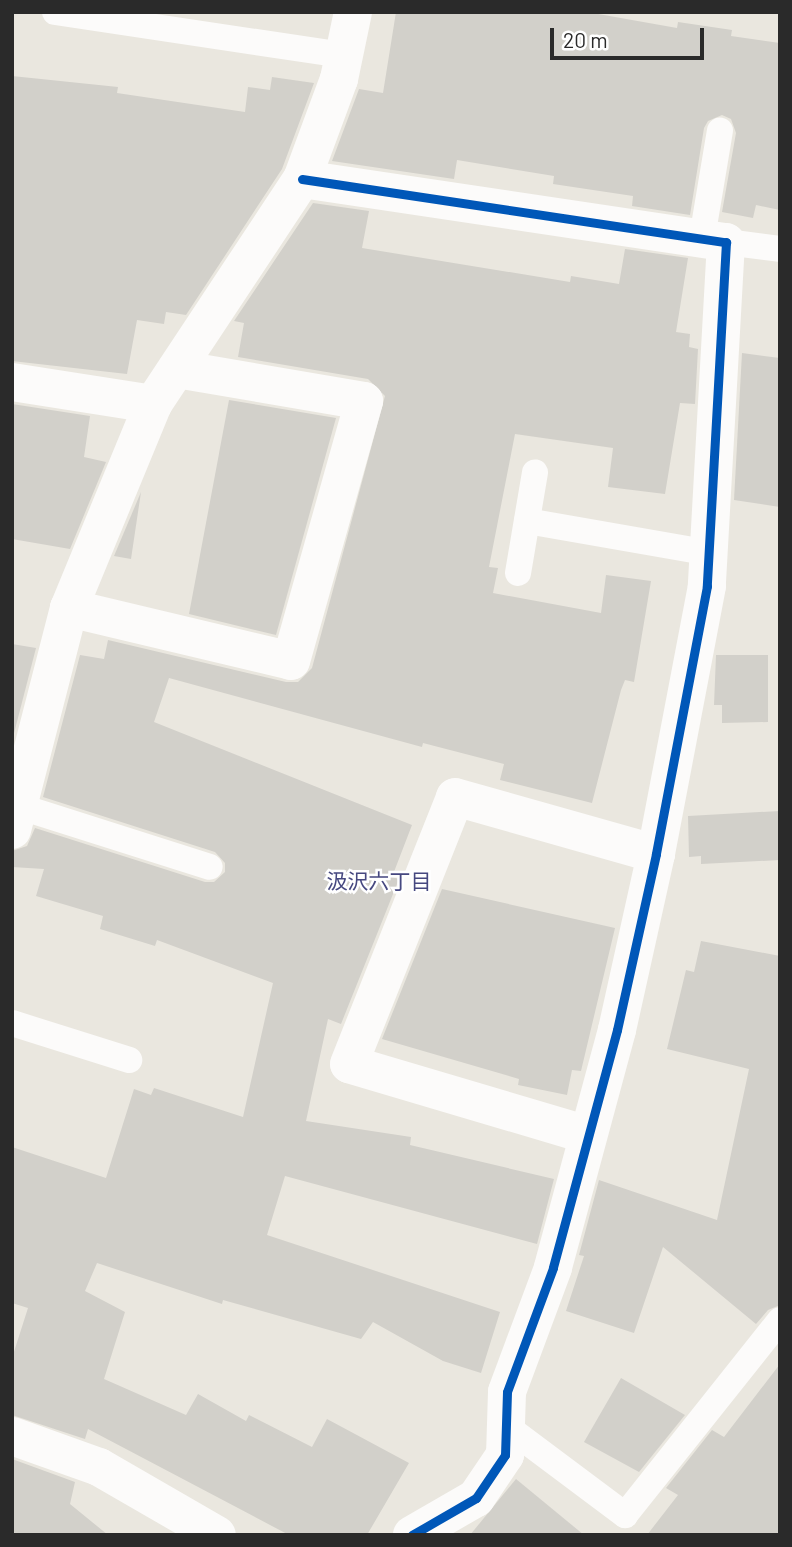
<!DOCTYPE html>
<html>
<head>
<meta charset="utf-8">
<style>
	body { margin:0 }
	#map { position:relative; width:792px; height:1547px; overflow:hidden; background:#eae7df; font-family:Barlow,"Noto Sans JP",sans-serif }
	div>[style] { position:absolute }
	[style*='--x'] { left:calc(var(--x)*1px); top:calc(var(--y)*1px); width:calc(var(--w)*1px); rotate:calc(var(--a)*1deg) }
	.building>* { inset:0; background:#d2d0ca }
	.service>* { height:26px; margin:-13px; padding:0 13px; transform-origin:13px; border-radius:13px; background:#fcfbfa }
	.minor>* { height:38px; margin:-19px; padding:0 19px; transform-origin:19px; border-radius:19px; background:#fcfbfa }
	.cycleway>* { height:9px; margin:-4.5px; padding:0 4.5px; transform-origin:4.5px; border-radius:4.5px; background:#0057b8 }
	span { translate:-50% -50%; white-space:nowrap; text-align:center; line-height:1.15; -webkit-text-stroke:5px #fff; paint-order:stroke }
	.neighbourhood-label { font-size:21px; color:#464880 }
	.frame { position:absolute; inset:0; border:14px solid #2a2a2a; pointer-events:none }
	.scale { position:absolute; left:550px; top:28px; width:154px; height:32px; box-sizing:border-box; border:4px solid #2a2a2a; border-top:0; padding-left:9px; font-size:21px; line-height:24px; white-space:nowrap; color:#2a2a2a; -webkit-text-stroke:5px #fff; paint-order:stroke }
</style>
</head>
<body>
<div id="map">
	<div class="building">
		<i style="clip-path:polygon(396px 12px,587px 12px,677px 28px,678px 22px,732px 30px,731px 36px,780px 43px,780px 210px,756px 205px,753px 218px,722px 212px,736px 133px,731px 119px,722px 115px,708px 121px,704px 128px,690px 215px,632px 206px,633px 196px,553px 184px,554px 176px,457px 160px,454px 179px,332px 161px,359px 89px,383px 93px)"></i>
		<i style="clip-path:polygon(12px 76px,118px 87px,117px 93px,245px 112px,248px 87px,270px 90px,272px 77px,314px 83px,282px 169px,186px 315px,166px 312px,164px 324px,137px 320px,127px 374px,12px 361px)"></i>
		<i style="clip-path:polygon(313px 203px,369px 211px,362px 248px,570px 282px,571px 276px,619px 284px,625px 249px,688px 258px,676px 332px,690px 334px,689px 347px,698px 349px,695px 404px,680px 403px,665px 494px,608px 487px,613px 448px,515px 434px,489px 567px,498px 568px,493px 593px,601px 613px,606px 575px,651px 581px,634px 682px,625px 680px,621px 690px,592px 803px,500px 780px,504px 764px,423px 743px,422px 747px,169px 678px,154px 722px,412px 825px,392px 877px,399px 879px,341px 1024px,328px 1019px,306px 1121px,411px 1137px,410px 1145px,554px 1179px,537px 1244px,285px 1176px,267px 1235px,500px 1312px,481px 1373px,443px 1361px,373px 1322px,361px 1339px,223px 1300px,222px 1304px,97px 1263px,85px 1291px,125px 1312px,104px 1379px,186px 1415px,198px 1394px,246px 1421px,249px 1415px,312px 1447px,327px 1419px,409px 1463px,367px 1535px,289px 1535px,88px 1429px,85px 1439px,12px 1415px,12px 1358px,28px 1308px,12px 1303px,12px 1147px,106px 1178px,134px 1089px,151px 1095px,154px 1088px,243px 1117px,273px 983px,157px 940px,155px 946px,100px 929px,103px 916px,36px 896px,44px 869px,12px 867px,12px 851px,27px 846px,35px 828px,205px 882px,214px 882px,225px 872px,225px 863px,215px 852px,43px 797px,80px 655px,104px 659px,108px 640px,286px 682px,298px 682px,312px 668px,385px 396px,368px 379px,238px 357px,244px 323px,234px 321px)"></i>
		<i style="clip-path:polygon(742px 353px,780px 358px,780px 507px,734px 500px)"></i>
		<i style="clip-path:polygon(229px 400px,336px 418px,276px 635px,189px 614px)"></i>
		<i style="clip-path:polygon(12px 404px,90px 416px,84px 457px,106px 462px,70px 549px,12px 539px)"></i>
		<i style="clip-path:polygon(141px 492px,131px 559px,114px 556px)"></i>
		<i style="clip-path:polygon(12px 644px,36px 648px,12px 741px)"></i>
		<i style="clip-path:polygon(716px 655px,768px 655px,768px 722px,722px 723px,722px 705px,714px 705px)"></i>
		<i style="clip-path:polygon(780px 811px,780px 860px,701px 864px,701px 856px,689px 857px,688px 816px)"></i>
		<i style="clip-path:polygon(442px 889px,615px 928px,581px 1071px,572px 1070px,567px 1095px,518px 1085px,519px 1079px,382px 1039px)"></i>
		<i style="clip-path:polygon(701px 941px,780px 956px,780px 1305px,768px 1310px,756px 1324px,663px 1247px,634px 1333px,566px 1311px,584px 1256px,579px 1255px,599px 1180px,717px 1220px,749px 1069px,667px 1049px,686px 970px,694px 972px)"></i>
		<i style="clip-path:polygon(780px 1364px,780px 1535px,647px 1535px,678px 1495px,666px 1488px,712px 1430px,724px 1437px)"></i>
		<i style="clip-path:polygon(621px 1378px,685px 1415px,639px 1472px,584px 1442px)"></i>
		<i style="clip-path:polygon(12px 1459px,75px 1482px,70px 1504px,108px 1535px,12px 1535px)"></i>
		<i style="clip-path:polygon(516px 1479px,584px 1535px,470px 1535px)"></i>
	</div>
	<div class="service">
		<i style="--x:55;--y:12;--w:292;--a:8.5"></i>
		<i style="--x:702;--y:238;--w:109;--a:-80.5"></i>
		<i style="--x:726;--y:242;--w:54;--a:7.4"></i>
		<i style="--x:527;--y:521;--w:186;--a:9.9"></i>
		<i style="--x:518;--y:573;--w:102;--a:-80.4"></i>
		<i style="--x:18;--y:806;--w:201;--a:17.6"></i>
		<i style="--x:12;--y:1023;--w:123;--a:17.5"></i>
		<i style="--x:506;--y:1426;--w:149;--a:36.8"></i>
		<i style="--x:625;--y:1515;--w:249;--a:-51.5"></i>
	</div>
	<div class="minor">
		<i style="--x:302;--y:179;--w:429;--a:8.5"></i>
		<i style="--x:726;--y:242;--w:345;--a:93.2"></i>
		<i style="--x:707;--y:586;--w:273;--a:100.8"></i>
		<i style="--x:656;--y:854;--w:180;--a:102.5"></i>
		<i style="--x:617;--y:1030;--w:246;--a:105.1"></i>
		<i style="--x:553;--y:1268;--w:132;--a:110.4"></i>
		<i style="--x:507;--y:1392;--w:63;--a:91.8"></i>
		<i style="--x:505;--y:1455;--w:52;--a:124"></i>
		<i style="--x:476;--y:1498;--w:74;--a:150"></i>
		<i style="--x:12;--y:382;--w:143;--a:8.9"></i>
		<i style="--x:69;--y:608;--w:228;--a:13.4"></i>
		<i style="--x:291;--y:661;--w:270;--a:-74.3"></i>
		<i style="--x:364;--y:401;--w:190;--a:-170.3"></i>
		<i style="--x:12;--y:830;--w:229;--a:-75.6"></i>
		<i style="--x:69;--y:608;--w:221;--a:-67.6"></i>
		<i style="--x:153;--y:404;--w:270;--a:-56.5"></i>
		<i style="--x:302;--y:179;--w:107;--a:-69.7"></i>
		<i style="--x:339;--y:79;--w:68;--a:-78.2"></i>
		<i style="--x:588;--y:1135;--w:249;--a:-163.5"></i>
		<i style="--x:349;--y:1064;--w:287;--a:-68.3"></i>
		<i style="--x:455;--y:797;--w:209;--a:15.8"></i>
		<i style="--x:12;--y:1436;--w:92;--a:19.6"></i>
		<i style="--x:99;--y:1467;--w:136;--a:30"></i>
	</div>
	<div class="cycleway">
		<i style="--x:302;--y:179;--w:429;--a:8.5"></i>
		<i style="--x:726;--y:242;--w:345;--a:93.2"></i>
		<i style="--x:707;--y:586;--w:273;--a:100.8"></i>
		<i style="--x:656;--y:854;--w:180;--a:102.5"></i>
		<i style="--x:617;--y:1030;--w:246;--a:105.1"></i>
		<i style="--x:553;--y:1268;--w:132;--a:110.4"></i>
		<i style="--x:507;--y:1392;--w:63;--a:91.8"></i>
		<i style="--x:505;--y:1455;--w:52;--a:124"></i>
		<i style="--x:476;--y:1498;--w:74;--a:150"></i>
	</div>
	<div class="neighbourhood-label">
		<span style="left:379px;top:881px">汲沢六丁目</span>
	</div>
	<div class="frame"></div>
	<div class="scale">20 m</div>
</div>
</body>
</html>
